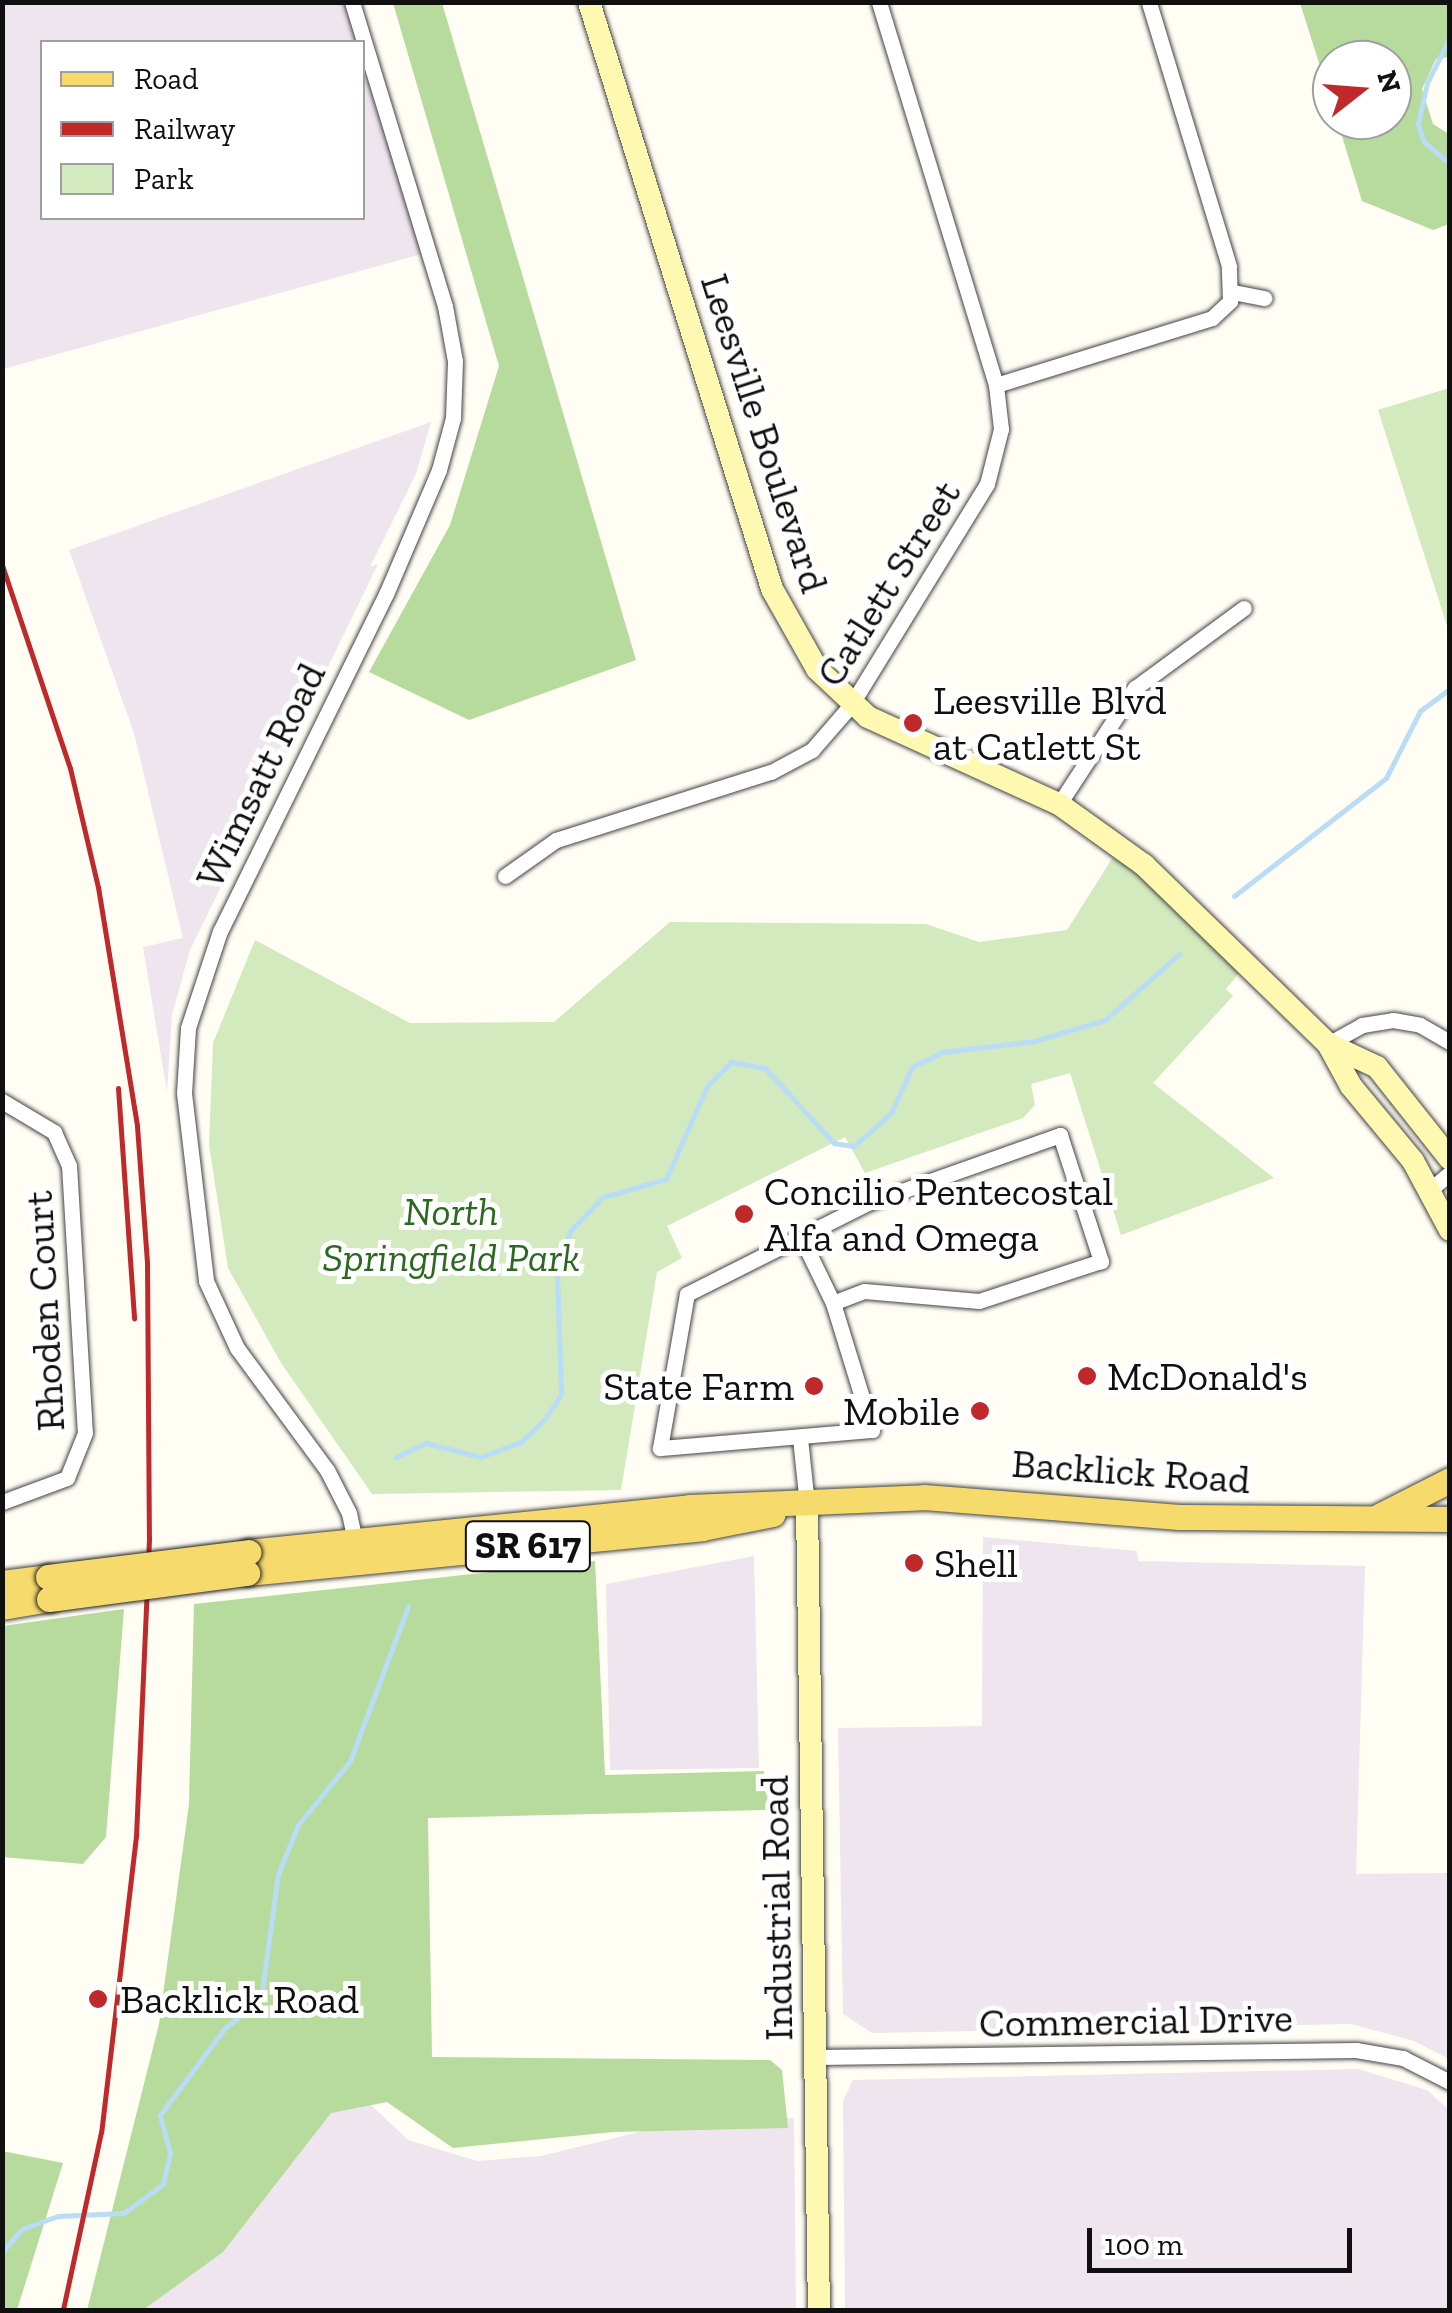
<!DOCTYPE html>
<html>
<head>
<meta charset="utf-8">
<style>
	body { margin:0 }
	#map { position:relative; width:1452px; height:2313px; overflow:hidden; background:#fffdf4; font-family:"Zilla Slab",serif }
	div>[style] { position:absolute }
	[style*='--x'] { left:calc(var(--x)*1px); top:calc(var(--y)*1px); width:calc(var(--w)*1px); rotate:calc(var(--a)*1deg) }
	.industrial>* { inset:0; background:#eee5ee }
	.green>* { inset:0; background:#d2eabd }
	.forest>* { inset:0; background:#b6db9c }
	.stream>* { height:5px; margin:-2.5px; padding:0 2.5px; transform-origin:2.5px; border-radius:2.5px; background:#b9ddf6 }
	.roads { filter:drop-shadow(0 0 2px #434343) drop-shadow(0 0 2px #434343) }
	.street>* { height:15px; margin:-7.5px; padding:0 7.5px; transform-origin:7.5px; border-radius:7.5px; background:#fff }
	.secondary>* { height:22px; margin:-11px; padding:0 11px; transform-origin:11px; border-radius:11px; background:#fef8b0 }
	.primary>* { height:25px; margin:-12.5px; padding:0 12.5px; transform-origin:12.5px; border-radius:12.5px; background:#f6da6c }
	.rail>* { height:5px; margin:-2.5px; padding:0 2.5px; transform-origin:2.5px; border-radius:2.5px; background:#c0292a }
	.bridges { filter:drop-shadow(0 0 2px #212121) drop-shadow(0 0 2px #212121) }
	.primary-bridge>* { height:25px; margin:-12.5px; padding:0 12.5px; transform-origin:12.5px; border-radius:12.5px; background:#f6da6c }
	.dots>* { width:28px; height:28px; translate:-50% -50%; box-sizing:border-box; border:5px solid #fff; border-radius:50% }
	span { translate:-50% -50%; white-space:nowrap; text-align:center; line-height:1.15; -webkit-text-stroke:10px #fff; paint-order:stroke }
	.shield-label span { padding:2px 8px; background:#fff; border:2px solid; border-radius:8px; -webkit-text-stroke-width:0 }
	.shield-label { font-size:38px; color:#101010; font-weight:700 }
	.street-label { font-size:40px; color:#101010 }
	.poi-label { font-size:40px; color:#101010 }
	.left { translate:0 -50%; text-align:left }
	.right { translate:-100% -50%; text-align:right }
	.park-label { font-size:40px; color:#2c6920; font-style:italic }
	.frame { position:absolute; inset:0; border:5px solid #101010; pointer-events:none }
	.legend { position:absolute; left:40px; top:40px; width:325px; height:180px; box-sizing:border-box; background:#fff; border:2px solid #9f9f9f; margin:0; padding:12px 18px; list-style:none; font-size:30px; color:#101010 }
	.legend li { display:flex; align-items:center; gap:20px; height:50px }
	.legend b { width:50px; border:2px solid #9f9f9f }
	.north { position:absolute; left:1312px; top:40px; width:100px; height:100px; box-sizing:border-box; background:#fff; border:2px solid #9f9f9f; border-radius:50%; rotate:73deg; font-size:28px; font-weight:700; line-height:40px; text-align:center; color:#101010 }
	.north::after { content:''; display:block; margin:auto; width:35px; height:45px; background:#c0292a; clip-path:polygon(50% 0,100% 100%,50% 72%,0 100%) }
	.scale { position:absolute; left:1087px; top:2228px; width:265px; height:45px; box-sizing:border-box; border:5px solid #101010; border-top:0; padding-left:12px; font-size:30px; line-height:35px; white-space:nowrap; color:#101010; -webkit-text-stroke:8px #fff; paint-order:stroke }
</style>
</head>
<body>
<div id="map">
	<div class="industrial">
		<i style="clip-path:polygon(evenodd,3px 3px,359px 3px,429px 252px,3px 369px,3px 3px,42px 42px,362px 42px,362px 218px,42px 218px,42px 42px)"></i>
		<i style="clip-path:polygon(431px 422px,416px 474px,370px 567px,378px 564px,190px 950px,172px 1015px,167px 1092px,143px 947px,183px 938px,134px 733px,69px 550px)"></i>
		<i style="clip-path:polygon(983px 1537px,1137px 1551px,1138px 1561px,1365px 1566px,1356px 1874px,1449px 1873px,1449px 2059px,1414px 2041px,1351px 2024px,872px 2033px,843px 2014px,838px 1728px,982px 1726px)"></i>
		<i style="clip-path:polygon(754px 1556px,759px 1768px,610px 1770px,606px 1584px)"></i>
		<i style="clip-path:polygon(1358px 2069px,1427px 2090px,1449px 2110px,1449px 2310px,845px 2310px,843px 2101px,853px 2080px)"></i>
		<i style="clip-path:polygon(352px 2087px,408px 2140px,477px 2161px,541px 2156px,684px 2121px,794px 2118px,796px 2310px,139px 2310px)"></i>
	</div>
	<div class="green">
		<i style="clip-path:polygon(1449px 388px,1450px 388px,1449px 632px,1378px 410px)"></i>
		<i style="clip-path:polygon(1120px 846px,1246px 964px,1226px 989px,1233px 996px,1153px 1083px,1274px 1178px,1121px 1235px,1070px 1073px,1031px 1084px,1035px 1105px,1023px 1118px,865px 1173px,845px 1137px,667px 1226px,682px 1258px,657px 1272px,621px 1490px,372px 1494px,281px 1363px,228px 1268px,209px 1145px,213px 1043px,255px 940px,410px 1023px,554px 1022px,670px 922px,926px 924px,979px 942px,1067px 930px)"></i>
	</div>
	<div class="forest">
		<i style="clip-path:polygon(393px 3px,442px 3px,636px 660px,469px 720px,369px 672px,450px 525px,499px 366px)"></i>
		<i style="clip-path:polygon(1300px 3px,1449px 3px,1449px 57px,1436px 59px,1422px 89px,1433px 124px,1449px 134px,1449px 224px,1433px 230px,1362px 201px,1337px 120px,1392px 120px,1392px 60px,1332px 60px,1332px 104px)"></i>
		<i style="clip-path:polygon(595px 1561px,605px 1775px,764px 1771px,769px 1810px,428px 1818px,432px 2057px,770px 2060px,782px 2070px,788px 2128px,613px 2132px,453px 2148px,387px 2102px,331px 2113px,223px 2252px,143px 2310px,87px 2310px,159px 2024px,189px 1804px,194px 1604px)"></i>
		<i style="clip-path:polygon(124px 1609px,106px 1837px,83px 1864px,3px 1857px,3px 1626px)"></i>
		<i style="clip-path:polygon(2px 2151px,63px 2163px,17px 2310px,3px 2310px)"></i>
	</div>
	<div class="stream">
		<i style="--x:1450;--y:37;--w:51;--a:116.6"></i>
		<i style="--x:1427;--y:83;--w:42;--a:102.4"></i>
		<i style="--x:1418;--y:124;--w:19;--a:72"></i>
		<i style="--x:1424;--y:142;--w:34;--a:40"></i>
		<i style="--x:1234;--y:896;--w:192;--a:-37.8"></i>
		<i style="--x:1386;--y:778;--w:75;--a:-63.1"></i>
		<i style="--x:1420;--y:711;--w:38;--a:-37"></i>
		<i style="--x:396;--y:1457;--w:33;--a:-25"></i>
		<i style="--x:426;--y:1443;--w:57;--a:14.3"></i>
		<i style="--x:481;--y:1457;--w:43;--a:-20.6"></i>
		<i style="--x:521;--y:1442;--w:33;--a:-44"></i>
		<i style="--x:545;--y:1419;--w:30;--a:-57"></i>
		<i style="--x:561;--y:1394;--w:122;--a:-91.9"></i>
		<i style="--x:557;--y:1272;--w:43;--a:-72.4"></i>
		<i style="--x:570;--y:1231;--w:47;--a:-45.9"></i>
		<i style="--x:603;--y:1197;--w:66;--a:-15.9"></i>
		<i style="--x:666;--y:1179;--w:102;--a:-66.2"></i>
		<i style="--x:707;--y:1086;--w:34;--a:-45"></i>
		<i style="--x:731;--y:1062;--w:35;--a:10"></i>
		<i style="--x:765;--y:1068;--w:102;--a:47.4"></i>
		<i style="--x:834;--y:1143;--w:20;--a:9"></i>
		<i style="--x:854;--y:1146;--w:50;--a:-41.7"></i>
		<i style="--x:891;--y:1113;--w:51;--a:-65.5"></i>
		<i style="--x:912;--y:1067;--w:34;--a:-26"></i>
		<i style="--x:943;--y:1052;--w:92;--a:-6.9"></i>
		<i style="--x:1034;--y:1041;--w:74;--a:-16.5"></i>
		<i style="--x:1105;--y:1020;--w:99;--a:-41.7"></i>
		<i style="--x:2;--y:2252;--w:30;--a:-49"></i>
		<i style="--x:22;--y:2229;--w:38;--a:-20"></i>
		<i style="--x:58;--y:2216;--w:66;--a:-2.6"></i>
		<i style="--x:124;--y:2213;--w:49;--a:-36.6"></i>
		<i style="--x:163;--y:2184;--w:32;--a:-77"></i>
		<i style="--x:170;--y:2153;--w:39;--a:-105"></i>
		<i style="--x:160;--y:2115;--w:107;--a:-53.3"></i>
		<i style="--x:224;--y:2029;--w:48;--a:-40"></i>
		<i style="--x:261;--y:1998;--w:125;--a:-82.2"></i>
		<i style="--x:278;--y:1874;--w:53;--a:-67.8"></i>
		<i style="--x:298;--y:1825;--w:82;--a:-50.9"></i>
		<i style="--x:350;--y:1761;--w:165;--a:-69.4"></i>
	</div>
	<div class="roads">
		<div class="street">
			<i style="--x:352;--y:2;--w:318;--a:73"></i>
			<i style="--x:445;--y:306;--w:56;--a:79.7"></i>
			<i style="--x:455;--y:361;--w:57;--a:92"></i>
			<i style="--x:453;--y:418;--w:54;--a:105.1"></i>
			<i style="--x:439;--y:470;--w:135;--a:113.1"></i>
			<i style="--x:386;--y:594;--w:376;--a:116.2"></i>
			<i style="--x:220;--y:931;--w:102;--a:108.3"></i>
			<i style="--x:188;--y:1028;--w:65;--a:93.5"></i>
			<i style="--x:184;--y:1093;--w:189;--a:83.3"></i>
			<i style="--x:206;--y:1281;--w:74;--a:65.2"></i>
			<i style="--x:237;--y:1348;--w:152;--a:53.6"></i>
			<i style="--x:327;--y:1470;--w:48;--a:62.9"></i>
			<i style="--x:349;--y:1513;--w:35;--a:78"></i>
			<i style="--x:1233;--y:292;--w:32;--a:11"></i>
			<i style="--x:996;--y:385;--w:226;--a:-17.2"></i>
			<i style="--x:1212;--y:318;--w:25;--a:-43"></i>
			<i style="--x:1230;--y:301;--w:35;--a:-92"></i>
			<i style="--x:1229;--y:266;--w:276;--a:-106.9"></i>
			<i style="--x:1059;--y:804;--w:139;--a:-56.8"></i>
			<i style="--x:1135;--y:688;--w:135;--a:-36.3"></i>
			<i style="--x:505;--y:876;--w:62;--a:-35.2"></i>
			<i style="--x:556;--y:840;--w:225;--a:-17.6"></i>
			<i style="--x:771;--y:772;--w:47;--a:-28.2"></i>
			<i style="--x:812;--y:750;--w:60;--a:-49.1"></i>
			<i style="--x:851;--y:705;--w:259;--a:-58.4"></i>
			<i style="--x:987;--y:484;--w:57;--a:-75.7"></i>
			<i style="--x:1001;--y:429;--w:44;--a:-96.5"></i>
			<i style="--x:996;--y:385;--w:400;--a:-107"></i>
			<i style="--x:1328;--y:1044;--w:39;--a:-29"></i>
			<i style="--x:1362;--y:1025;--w:31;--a:-9"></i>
			<i style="--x:1393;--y:1020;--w:27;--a:10"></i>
			<i style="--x:1420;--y:1025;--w:34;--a:30"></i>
			<i style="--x:2;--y:1101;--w:61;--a:30.8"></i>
			<i style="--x:54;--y:1132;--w:36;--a:66"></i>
			<i style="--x:69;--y:1165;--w:268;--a:86.6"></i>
			<i style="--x:85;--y:1433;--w:48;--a:111.8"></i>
			<i style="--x:67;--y:1478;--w:69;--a:159.7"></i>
			<i style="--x:1431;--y:1189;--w:25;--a:-40"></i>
			<i style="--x:801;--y:1237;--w:73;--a:64.1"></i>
			<i style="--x:833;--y:1303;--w:133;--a:72.9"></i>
			<i style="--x:872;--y:1430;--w:213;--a:175.1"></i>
			<i style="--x:660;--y:1448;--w:156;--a:-80.1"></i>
			<i style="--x:687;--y:1294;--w:203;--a:-26.7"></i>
			<i style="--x:868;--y:1203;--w:204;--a:-19.5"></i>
			<i style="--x:1060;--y:1135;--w:133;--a:72"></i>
			<i style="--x:1101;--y:1261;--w:128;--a:161.8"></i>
			<i style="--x:979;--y:1301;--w:115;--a:-175"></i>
			<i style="--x:864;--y:1291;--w:33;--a:159"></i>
			<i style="--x:800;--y:1438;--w:67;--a:84"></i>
			<i style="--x:816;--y:2057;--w:540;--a:-0.74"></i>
			<i style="--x:1356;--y:2050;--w:48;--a:9.7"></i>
			<i style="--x:1403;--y:2058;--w:53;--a:27.1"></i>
		</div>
		<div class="secondary">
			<i style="--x:589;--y:2;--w:615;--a:72.68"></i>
			<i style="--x:772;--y:589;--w:92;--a:60.6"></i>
			<i style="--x:817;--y:669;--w:70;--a:43.3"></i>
			<i style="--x:868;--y:717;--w:210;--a:24.5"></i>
			<i style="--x:1059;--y:804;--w:105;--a:35.7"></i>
			<i style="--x:1144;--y:865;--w:257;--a:44.2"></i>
			<i style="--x:1328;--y:1044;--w:48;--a:61.3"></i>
			<i style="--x:1351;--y:1086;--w:97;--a:50.4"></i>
			<i style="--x:1413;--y:1161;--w:78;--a:61.8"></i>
			<i style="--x:1328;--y:1044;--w:54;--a:25.1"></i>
			<i style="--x:1377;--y:1067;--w:117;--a:51.6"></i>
			<i style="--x:807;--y:1505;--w:805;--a:89.15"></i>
		</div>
		<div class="primary">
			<i style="--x:1379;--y:1516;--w:80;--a:-26.9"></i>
			<i style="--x:248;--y:1552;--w:444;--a:-5.8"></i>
			<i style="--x:690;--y:1507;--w:234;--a:-2.4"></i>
			<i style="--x:924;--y:1497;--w:256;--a:4.5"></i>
			<i style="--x:1179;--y:1517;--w:271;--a:0.4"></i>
			<i style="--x:247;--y:1573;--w:457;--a:-5.6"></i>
			<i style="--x:702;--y:1528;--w:72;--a:-11.2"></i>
			<i style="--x:2;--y:1583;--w:46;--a:-7.4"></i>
			<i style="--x:2;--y:1607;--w:48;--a:-9.7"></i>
		</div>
	</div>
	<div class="rail">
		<i style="--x:2;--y:565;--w:214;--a:71.5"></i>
		<i style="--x:70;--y:768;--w:122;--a:76.8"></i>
		<i style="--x:98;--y:887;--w:242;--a:80.7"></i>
		<i style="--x:137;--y:1126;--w:136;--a:85.8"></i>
		<i style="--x:147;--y:1262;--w:277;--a:89.6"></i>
		<i style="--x:149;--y:1539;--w:297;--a:92.5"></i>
		<i style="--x:136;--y:1836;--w:298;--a:96.7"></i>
		<i style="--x:101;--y:2132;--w:182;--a:102.1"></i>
		<i style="--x:118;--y:1088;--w:231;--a:86"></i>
	</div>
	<div class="bridges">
		<div class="primary-bridge">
			<i style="--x:48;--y:1577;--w:202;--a:-7.1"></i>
			<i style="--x:49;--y:1599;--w:200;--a:-7.5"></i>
		</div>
	</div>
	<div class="dots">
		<i style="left:913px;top:723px;background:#c0292a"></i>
		<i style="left:744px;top:1214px;background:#c0292a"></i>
		<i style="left:1087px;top:1376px;background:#c0292a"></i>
		<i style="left:814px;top:1386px;background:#c0292a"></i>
		<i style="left:980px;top:1411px;background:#c0292a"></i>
		<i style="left:914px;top:1563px;background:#c0292a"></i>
		<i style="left:98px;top:1999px;background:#c0292a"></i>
	</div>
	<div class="shield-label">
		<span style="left:528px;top:1546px">SR 617</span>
	</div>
	<div class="street-label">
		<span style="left:765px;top:433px;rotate:72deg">Leesville Boulevard</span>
		<span style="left:888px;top:583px;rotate:-58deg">Catlett Street</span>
		<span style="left:260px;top:775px;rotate:-64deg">Wimsatt Road</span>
		<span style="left:44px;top:1311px;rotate:-93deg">Rhoden Court</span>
		<span style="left:1131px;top:1471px;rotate:4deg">Backlick Road</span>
		<span style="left:776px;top:1908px;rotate:-91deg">Industrial Road</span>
		<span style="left:1136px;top:2020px;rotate:-1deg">Commercial Drive</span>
	</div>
	<div class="poi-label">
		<span class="left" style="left:933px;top:723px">Leesville Blvd<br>at Catlett St</span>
		<span class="left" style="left:764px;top:1214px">Concilio Pentecostal<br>Alfa and Omega</span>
		<span class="left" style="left:1107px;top:1376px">McDonald's</span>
		<span class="right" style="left:794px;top:1386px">State Farm</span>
		<span class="right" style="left:960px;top:1411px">Mobile</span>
		<span class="left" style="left:934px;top:1563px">Shell</span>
		<span class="left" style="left:120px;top:1999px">Backlick Road</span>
	</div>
	<div class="park-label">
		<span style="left:451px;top:1234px">North<br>Springfield Park</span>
	</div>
	<div class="frame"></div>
	<ul class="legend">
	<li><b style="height:12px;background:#f6da6c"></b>Road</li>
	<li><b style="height:12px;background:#c0292a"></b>Railway</li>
	<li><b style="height:28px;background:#d2eabd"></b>Park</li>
	</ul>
	<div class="north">N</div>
	<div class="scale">100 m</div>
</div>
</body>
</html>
